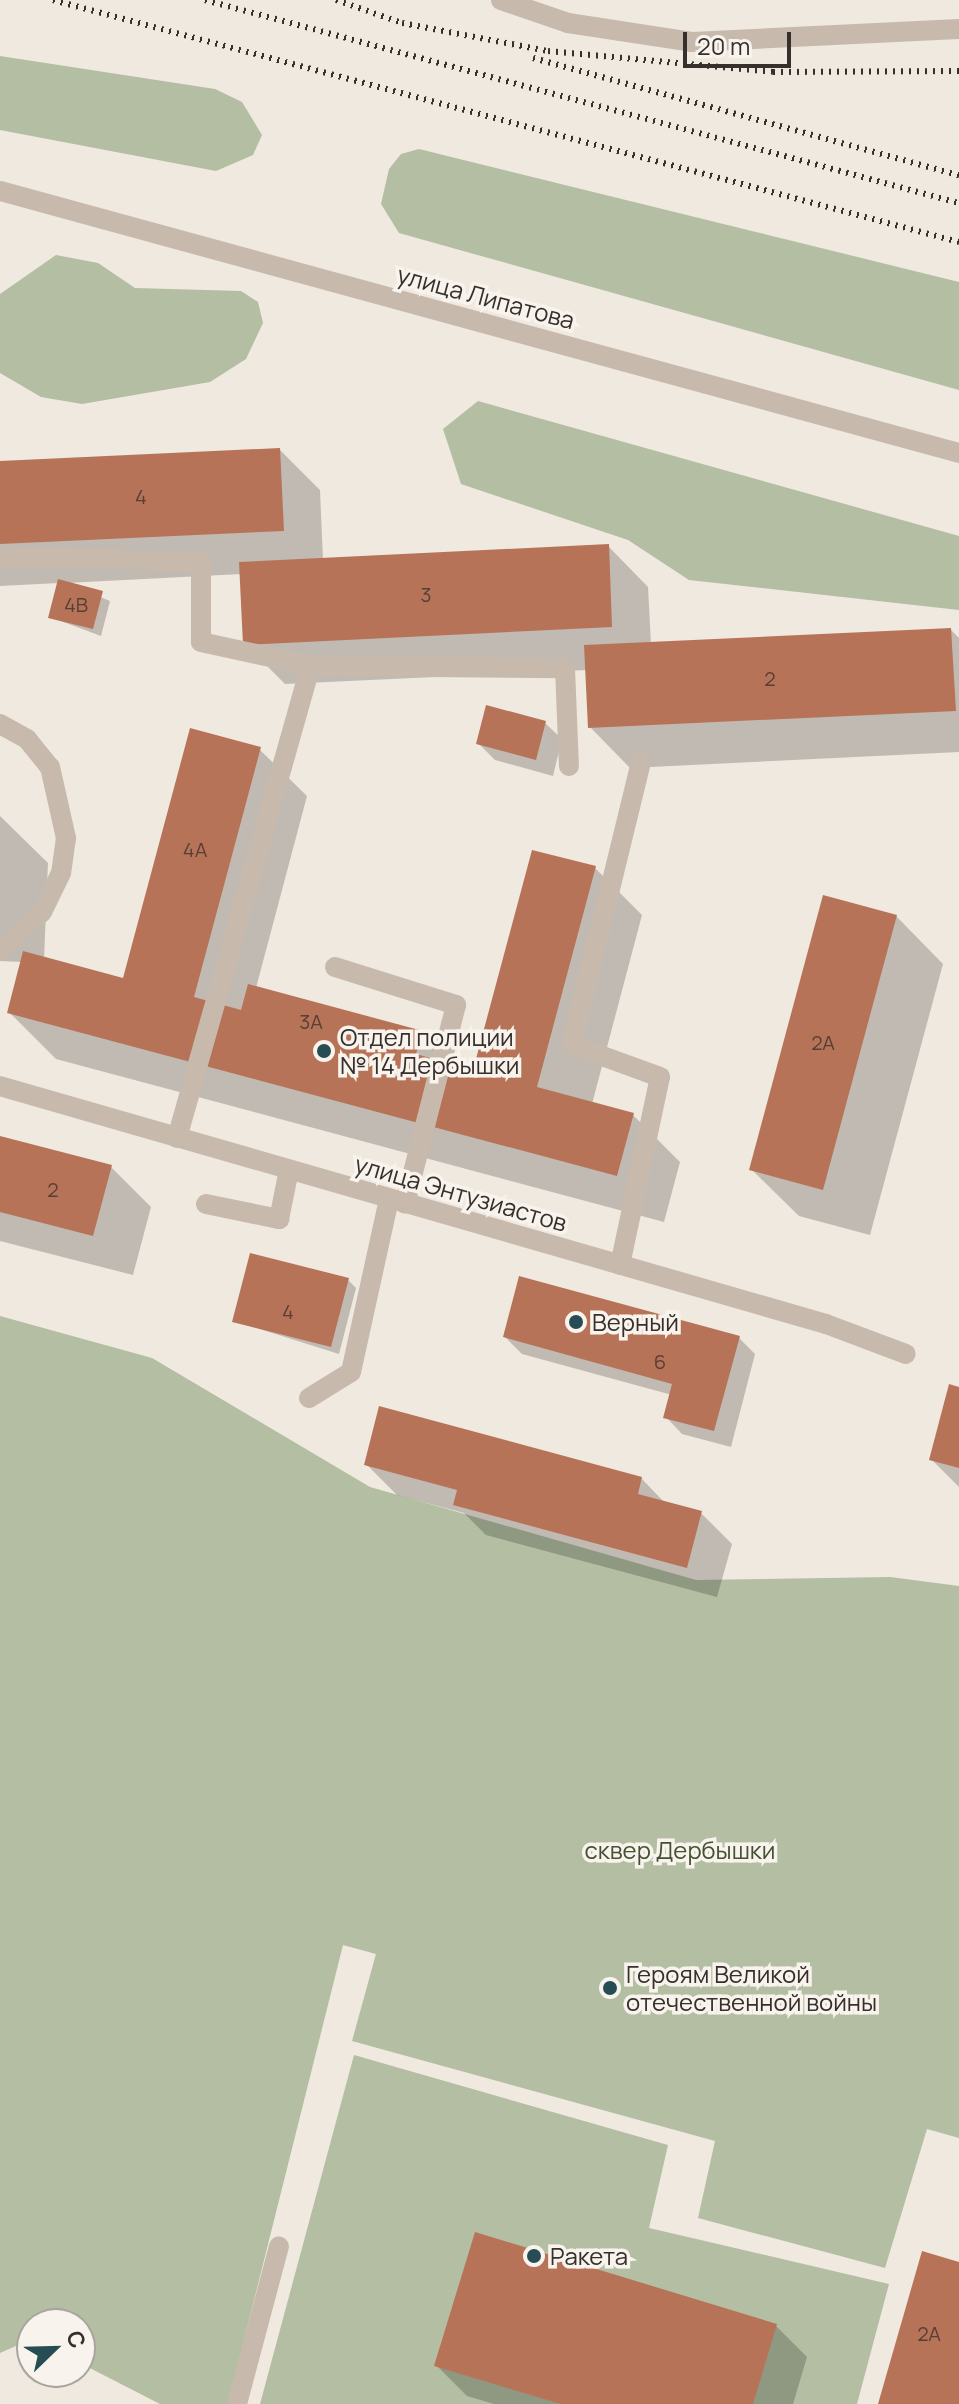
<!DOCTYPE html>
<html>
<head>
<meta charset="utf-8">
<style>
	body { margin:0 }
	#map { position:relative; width:959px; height:2404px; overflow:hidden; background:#f0e9e0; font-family:Manrope,sans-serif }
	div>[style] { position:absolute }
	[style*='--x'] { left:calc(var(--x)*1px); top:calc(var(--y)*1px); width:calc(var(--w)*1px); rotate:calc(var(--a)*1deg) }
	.green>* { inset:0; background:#b3bea2 }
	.shadow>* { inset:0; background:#0003 }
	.building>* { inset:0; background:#b77357 }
	.lane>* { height:20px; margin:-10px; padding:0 10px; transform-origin:10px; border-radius:10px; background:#c7baad }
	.street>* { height:20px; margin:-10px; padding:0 10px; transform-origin:10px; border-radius:10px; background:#c7baad }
	.rail>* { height:6px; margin-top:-3px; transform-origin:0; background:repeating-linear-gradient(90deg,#362f2b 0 2px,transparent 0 8px) }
	.dots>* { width:22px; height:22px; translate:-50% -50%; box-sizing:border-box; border:4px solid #f8f3ec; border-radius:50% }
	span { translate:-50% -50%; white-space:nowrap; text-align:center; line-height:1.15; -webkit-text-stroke:7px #f8f3ec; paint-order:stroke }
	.number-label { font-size:20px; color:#564036 }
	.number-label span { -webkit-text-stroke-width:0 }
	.street-label { font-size:24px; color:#362f2b }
	.poi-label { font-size:24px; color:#362f2b }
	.left { translate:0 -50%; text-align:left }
	.park-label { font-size:24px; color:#445132 }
	.north { position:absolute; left:16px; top:2308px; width:80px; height:80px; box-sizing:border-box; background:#f8f3ec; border:2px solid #aaa59f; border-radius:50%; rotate:67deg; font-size:22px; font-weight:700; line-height:32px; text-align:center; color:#362f2b }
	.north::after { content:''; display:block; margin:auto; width:28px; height:36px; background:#254d53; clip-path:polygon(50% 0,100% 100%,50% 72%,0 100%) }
	.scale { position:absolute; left:683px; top:32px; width:108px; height:36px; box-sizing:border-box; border:4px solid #362f2b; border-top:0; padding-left:10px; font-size:24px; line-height:28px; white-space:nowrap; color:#362f2b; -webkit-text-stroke:6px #f8f3ec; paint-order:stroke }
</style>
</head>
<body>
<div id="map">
	<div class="green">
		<i style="clip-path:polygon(0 56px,215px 89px,242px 102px,262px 135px,253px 155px,216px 171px,0 130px)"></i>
		<i style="clip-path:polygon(419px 149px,959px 282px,959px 390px,399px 233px,381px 204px,389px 169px,401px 154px)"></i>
		<i style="clip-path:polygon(56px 255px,98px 263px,135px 288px,241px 291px,258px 302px,263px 323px,246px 359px,210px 382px,82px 404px,41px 397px,0 373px,0 294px)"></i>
		<i style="clip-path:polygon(478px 401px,959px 536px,959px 610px,689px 580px,628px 540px,461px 484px,443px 429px)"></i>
		<i style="clip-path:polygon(0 1316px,152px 1358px,370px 1487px,696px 1580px,890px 1577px,959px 1586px,959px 2138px,927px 2129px,885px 2268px,698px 2218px,715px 2141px,352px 2041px,376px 1954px,343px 1945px,228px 2404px,160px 2404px,80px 2363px,80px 2324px,32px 2324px,32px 2339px,0 2353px)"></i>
		<i style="clip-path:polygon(354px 2055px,668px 2145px,649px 2228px,889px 2284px,857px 2404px,260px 2404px)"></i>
	</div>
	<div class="shadow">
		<i style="clip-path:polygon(280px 450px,320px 490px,323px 560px,608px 546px,648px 587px,651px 644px,951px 630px,959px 638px,959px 752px,630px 768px,590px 727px,587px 670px,285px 684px,245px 644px,242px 574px,66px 583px,110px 601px,101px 636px,50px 617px,59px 583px,0 586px,0 463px)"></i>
		<i style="clip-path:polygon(545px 723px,562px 739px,553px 776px,495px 760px,478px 743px)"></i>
		<i style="clip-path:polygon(259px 749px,307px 796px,256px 988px,422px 1033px,456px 1067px,475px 1072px,595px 868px,642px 915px,592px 1104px,633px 1115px,680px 1162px,664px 1222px,56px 1059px,9px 1012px,22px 962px,0 961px,0 816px,48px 863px,44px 959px,124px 980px)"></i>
		<i style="clip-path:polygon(896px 916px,943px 964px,870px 1235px,799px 1216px,751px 1169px)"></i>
		<i style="clip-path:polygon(0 1138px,111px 1167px,151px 1207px,133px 1275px,0 1241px)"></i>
		<i style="clip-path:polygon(348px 1280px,356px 1288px,339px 1354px,234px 1321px)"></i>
		<i style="clip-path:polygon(505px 1337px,739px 1338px,755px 1354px,731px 1447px,682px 1434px,666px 1417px,672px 1395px,522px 1354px)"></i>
		<i style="clip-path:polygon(959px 1389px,959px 1487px,931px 1459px)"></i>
		<i style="clip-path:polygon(366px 1464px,641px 1478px,666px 1504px,701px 1513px,732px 1544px,717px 1597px,486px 1535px,464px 1513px,397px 1495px)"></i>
		<i style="clip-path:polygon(776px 2326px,807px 2357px,793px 2404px,494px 2404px,467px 2396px,436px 2365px)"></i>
	</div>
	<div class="building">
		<i style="clip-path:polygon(280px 448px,284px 531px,0 544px,0 461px)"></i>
		<i style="clip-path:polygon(609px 544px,612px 627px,243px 645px,239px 562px)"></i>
		<i style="clip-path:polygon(58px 579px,103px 591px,93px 629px,48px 618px)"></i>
		<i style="clip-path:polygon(951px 628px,956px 711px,588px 728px,584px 645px)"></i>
		<i style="clip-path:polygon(486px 705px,546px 721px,536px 760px,476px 744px)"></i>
		<i style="clip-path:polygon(190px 728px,261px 747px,194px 997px,241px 1010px,248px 984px,423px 1031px,416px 1054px,473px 1070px,532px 850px,596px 866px,537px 1087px,634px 1113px,617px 1176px,7px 1013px,23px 951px,123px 978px)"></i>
		<i style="clip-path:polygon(823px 895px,897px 915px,823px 1190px,749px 1170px)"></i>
		<i style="clip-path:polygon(0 1136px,112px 1165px,93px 1236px,0 1212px)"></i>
		<i style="clip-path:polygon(250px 1253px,349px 1278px,331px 1347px,232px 1322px)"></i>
		<i style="clip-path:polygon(519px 1276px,740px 1336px,714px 1431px,663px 1418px,672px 1384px,503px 1337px)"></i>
		<i style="clip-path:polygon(949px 1384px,959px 1387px,959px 1468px,929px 1460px)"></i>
		<i style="clip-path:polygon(379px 1406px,642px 1477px,638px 1494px,702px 1511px,687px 1568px,453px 1505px,457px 1490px,364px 1465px)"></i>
		<i style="clip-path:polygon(475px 2232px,777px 2324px,753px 2404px,561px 2404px,434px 2366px)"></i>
		<i style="clip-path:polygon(922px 2251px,959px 2262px,959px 2404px,878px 2404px)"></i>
	</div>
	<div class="lane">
		<i style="--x:501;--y:0;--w:71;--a:18.9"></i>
		<i style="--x:568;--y:23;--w:125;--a:8.7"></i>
		<i style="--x:692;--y:42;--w:267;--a:-2.8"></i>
		<i style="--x:0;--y:556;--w:201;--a:1.7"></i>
		<i style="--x:201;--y:562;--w:80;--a:90"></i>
		<i style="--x:201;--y:642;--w:113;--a:12.3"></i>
		<i style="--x:0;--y:724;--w:31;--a:29"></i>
		<i style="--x:27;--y:739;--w:36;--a:51"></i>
		<i style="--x:50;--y:767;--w:73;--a:77.3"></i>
		<i style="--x:66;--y:838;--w:35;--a:98"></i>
		<i style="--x:61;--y:873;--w:43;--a:116"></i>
		<i style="--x:42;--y:912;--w:57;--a:137.9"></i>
		<i style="--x:335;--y:967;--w:127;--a:17.4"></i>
		<i style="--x:456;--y:1005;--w:205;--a:104.4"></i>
		<i style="--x:177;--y:1138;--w:491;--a:-74.2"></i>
		<i style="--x:311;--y:666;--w:254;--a:0.5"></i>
		<i style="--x:565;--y:668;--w:98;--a:87.7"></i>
		<i style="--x:206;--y:1204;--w:75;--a:11.6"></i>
		<i style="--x:279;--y:1219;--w:50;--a:-78.5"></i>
		<i style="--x:620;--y:1265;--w:192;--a:-78"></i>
		<i style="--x:660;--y:1077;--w:94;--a:-160"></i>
		<i style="--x:572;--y:1045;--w:292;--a:-76.3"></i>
		<i style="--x:309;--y:1398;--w:49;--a:-31.8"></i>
		<i style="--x:351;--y:1372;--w:177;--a:-77.6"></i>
		<i style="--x:237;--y:2404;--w:163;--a:-75.1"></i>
	</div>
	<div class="street">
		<i style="--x:0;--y:191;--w:994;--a:15.28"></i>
		<i style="--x:0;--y:1086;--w:860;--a:16.07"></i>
		<i style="--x:826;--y:1324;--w:85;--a:20.6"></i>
	</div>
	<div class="rail">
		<i style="--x:53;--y:0;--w:938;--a:14.96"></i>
		<i style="--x:205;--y:0;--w:781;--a:15.07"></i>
		<i style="--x:336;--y:0;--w:70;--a:19.2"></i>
		<i style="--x:402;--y:23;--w:149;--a:10.9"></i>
		<i style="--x:548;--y:51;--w:226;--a:5.3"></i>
		<i style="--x:773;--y:72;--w:186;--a:-0.3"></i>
		<i style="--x:533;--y:58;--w:442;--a:15.4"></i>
	</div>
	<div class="dots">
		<i style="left:324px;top:1051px;background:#254d53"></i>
		<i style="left:576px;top:1322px;background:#254d53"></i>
		<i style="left:610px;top:1988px;background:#254d53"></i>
		<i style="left:534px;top:2256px;background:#254d53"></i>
	</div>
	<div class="number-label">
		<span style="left:141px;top:496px">4</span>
		<span style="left:426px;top:594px">3</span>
		<span style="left:76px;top:604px">4В</span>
		<span style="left:770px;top:678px">2</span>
		<span style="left:195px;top:849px">4А</span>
		<span style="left:311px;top:1021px">3А</span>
		<span style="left:823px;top:1042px">2А</span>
		<span style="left:53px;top:1189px">2</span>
		<span style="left:288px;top:1311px">4</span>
		<span style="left:660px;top:1361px">6</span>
		<span style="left:929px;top:2333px">2А</span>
	</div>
	<div class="street-label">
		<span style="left:486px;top:297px;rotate:15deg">улица Липатова</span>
		<span style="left:461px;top:1193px;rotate:16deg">улица Энтузиастов</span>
	</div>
	<div class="poi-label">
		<span class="left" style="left:340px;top:1051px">Отдел полиции<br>№ 14 Дербышки</span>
		<span class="left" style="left:592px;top:1322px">Верный</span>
		<span class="left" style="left:626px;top:1988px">Героям Великой<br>отечественной войны</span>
		<span class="left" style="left:550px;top:2256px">Ракета</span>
	</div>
	<div class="park-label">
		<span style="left:680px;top:1850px">сквер Дербышки</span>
	</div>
	<div class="north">С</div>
	<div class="scale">20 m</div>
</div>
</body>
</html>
